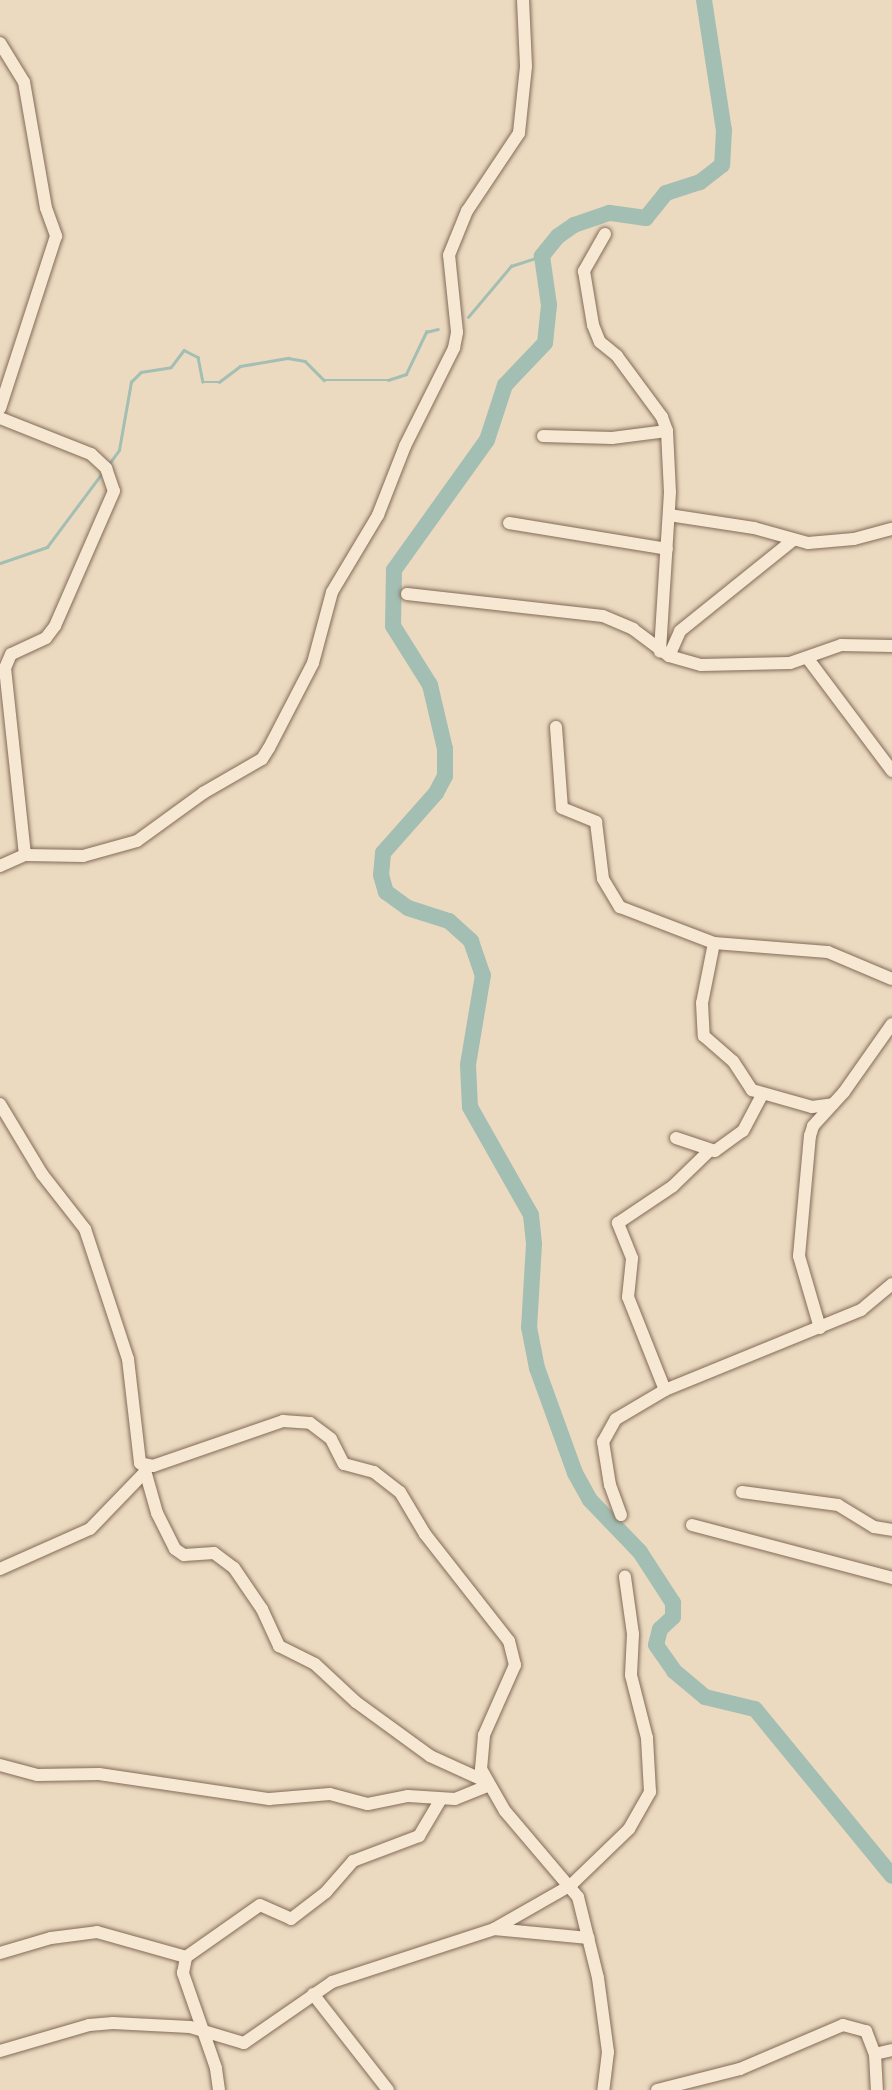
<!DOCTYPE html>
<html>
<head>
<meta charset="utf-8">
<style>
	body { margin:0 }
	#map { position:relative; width:892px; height:2090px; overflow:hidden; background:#ebdac0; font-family:Bitter,serif }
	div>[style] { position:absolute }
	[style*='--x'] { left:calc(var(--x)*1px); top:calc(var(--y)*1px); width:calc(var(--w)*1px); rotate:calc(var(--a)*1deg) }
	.stream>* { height:2.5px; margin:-1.25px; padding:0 1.25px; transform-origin:1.25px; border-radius:1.25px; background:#a3beb3 }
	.river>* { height:16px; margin:-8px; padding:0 8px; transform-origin:8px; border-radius:8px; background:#a3beb3 }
	.roads { filter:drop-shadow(0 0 2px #846b59) drop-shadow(0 0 2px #846b59) }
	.minor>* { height:12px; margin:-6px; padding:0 6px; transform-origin:6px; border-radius:6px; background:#f7e8d3 }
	span { translate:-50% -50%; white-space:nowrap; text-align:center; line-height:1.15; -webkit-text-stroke:5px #f3e5cf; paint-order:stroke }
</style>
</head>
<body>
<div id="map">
	<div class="stream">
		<i style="--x:468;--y:317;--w:67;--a:-49.9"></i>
		<i style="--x:511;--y:266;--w:33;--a:-18"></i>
		<i style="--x:109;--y:464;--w:17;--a:-54"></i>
		<i style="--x:119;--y:450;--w:69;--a:-80"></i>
		<i style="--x:131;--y:382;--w:14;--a:-45"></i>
		<i style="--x:141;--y:372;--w:30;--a:-9"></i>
		<i style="--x:171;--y:367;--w:21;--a:-53"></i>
		<i style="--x:184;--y:350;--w:16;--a:27"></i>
		<i style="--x:198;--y:357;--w:25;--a:79"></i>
		<i style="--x:203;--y:382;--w:16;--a:0"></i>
		<i style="--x:219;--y:382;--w:26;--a:-37"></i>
		<i style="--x:240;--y:366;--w:49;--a:-9.5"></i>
		<i style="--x:288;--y:358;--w:17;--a:10"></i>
		<i style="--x:305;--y:361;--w:27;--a:45"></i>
		<i style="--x:324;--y:380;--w:64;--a:0"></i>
		<i style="--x:388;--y:380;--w:19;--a:-18"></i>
		<i style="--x:406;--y:374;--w:47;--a:-64.5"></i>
		<i style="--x:426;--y:332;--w:12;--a:-14"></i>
		<i style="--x:0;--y:563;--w:50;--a:-18.8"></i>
		<i style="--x:47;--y:547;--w:94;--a:-53.3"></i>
	</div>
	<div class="river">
		<i style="--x:704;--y:0;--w:132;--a:81.3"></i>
		<i style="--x:724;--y:130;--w:35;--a:93"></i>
		<i style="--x:722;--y:165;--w:28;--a:142"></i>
		<i style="--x:700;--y:182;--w:36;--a:162"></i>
		<i style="--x:666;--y:193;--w:32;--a:129"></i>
		<i style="--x:646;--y:218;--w:37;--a:-172"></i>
		<i style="--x:609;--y:213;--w:37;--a:161"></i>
		<i style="--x:574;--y:225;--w:19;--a:145"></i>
		<i style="--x:558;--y:236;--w:26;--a:129"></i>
		<i style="--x:542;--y:256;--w:49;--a:81.9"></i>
		<i style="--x:549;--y:305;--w:38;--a:96"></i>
		<i style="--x:545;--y:343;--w:58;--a:133.6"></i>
		<i style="--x:505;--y:385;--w:58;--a:108.1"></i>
		<i style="--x:487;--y:440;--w:160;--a:125.6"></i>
		<i style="--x:394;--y:570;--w:56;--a:91"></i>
		<i style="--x:393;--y:626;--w:70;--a:57.9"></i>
		<i style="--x:430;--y:685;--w:66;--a:76.8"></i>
		<i style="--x:445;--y:749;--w:27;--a:90"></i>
		<i style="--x:445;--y:776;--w:19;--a:118"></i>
		<i style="--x:436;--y:793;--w:80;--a:131.5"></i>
		<i style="--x:383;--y:853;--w:22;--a:95"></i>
		<i style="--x:381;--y:875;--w:18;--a:74"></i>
		<i style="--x:386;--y:892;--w:27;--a:36"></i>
		<i style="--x:408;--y:908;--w:43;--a:17.6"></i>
		<i style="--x:449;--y:921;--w:30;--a:42"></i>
		<i style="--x:471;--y:941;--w:36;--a:71"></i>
		<i style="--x:483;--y:975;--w:91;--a:99.5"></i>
		<i style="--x:468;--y:1065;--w:42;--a:87.3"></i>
		<i style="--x:470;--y:1107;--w:124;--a:60.5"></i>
		<i style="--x:531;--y:1215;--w:29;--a:84"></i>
		<i style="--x:534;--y:1244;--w:83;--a:93.4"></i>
		<i style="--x:529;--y:1327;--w:42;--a:79"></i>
		<i style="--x:537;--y:1368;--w:112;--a:70.1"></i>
		<i style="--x:575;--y:1473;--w:31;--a:61"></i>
		<i style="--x:590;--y:1500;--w:72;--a:46.1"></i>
		<i style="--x:640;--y:1552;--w:61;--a:57.1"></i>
		<i style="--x:673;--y:1603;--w:14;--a:90"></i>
		<i style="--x:673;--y:1617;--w:18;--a:137"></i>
		<i style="--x:660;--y:1629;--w:16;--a:104"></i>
		<i style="--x:656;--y:1645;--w:32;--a:55"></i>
		<i style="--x:674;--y:1671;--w:40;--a:40"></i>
		<i style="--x:705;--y:1697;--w:51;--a:13.5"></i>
		<i style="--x:755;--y:1709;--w:216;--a:50.6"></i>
	</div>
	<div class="roads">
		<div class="minor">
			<i style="--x:0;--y:43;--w:46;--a:58.4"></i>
			<i style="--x:24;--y:82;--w:128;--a:80.1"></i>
			<i style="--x:46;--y:208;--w:30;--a:70"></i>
			<i style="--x:56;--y:236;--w:181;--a:108"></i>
			<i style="--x:605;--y:234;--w:43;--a:119.6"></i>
			<i style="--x:584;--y:271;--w:55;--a:80.5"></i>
			<i style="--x:593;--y:325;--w:18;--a:68"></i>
			<i style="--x:600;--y:342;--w:22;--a:39"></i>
			<i style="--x:617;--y:356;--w:76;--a:53.6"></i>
			<i style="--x:662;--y:417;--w:15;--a:70"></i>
			<i style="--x:667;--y:431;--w:61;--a:87.2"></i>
			<i style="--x:670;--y:492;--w:160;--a:93.6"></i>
			<i style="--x:0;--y:418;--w:98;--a:21.6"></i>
			<i style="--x:91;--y:454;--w:21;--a:43"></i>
			<i style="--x:106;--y:468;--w:24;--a:71"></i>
			<i style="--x:114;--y:491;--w:147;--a:113.6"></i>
			<i style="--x:55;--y:626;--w:15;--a:127"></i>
			<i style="--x:46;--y:638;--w:38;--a:155"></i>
			<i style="--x:11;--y:654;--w:15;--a:113"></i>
			<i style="--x:5;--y:668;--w:188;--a:83.9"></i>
			<i style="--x:543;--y:436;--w:69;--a:1.7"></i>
			<i style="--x:612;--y:438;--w:55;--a:-7.3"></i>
			<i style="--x:669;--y:515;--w:86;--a:8.7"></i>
			<i style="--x:754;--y:528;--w:56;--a:15.5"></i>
			<i style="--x:808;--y:543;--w:46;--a:-5"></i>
			<i style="--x:854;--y:539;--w:39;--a:-15"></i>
			<i style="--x:509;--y:523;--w:160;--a:9.3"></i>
			<i style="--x:407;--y:594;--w:197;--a:6.4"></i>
			<i style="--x:603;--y:616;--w:33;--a:23"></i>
			<i style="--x:633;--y:629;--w:45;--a:36.9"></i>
			<i style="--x:669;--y:656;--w:33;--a:16"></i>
			<i style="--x:701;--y:665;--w:89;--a:-1.3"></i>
			<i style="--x:790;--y:663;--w:54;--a:-19.4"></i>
			<i style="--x:841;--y:645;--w:51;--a:1.1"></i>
			<i style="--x:669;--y:656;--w:27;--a:-66"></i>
			<i style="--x:680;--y:631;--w:144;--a:-38.8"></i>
			<i style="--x:808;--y:659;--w:140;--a:53.1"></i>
			<i style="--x:556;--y:727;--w:81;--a:85.8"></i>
			<i style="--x:562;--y:808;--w:37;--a:22"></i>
			<i style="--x:596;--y:822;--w:57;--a:83"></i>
			<i style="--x:603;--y:879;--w:33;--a:59"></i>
			<i style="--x:620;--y:907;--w:101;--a:21"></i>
			<i style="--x:714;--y:943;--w:114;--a:4.5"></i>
			<i style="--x:828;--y:952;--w:69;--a:22.9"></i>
			<i style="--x:0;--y:866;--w:27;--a:-24"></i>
			<i style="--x:25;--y:855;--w:58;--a:1"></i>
			<i style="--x:83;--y:856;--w:56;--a:-15.5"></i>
			<i style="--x:137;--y:841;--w:82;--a:-36"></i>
			<i style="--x:203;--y:793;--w:68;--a:-30"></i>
			<i style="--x:262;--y:759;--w:13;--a:-58"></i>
			<i style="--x:269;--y:748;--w:96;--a:-62.6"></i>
			<i style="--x:313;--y:663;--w:73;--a:-75"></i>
			<i style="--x:332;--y:592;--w:90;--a:-59.1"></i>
			<i style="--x:378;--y:515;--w:74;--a:-68.6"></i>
			<i style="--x:405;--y:446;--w:110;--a:-63.4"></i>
			<i style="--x:454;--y:348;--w:16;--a:-79"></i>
			<i style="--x:457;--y:332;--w:77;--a:-95.9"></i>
			<i style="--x:449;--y:255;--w:48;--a:-67.8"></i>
			<i style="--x:467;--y:211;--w:94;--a:-56.3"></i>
			<i style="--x:519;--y:133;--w:67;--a:-84"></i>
			<i style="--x:526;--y:66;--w:66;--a:-92.6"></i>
			<i style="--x:714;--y:943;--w:61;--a:101.3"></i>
			<i style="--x:702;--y:1003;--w:33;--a:87"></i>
			<i style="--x:704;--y:1036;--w:38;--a:41"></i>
			<i style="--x:733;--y:1061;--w:35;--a:57"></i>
			<i style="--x:752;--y:1090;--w:62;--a:15.8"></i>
			<i style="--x:812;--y:1107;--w:21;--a:-8"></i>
			<i style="--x:0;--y:1104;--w:82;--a:59"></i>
			<i style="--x:42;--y:1174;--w:70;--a:52"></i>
			<i style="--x:85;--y:1229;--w:137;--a:71.7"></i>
			<i style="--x:128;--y:1359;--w:105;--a:83.4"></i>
			<i style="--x:140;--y:1463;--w:13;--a:13"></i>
			<i style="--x:153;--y:1466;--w:138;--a:-19.1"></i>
			<i style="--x:283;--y:1421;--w:27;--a:4"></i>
			<i style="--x:310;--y:1423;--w:26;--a:37"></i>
			<i style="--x:331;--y:1439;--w:28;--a:63"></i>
			<i style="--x:344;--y:1464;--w:31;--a:15"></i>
			<i style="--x:374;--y:1472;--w:33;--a:38"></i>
			<i style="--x:400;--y:1492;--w:49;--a:59.2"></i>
			<i style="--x:425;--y:1534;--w:136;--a:51.9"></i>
			<i style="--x:509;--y:1641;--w:25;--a:76"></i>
			<i style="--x:515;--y:1665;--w:77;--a:113.9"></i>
			<i style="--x:484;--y:1735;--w:34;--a:95"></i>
			<i style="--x:481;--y:1769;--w:48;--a:60.3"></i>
			<i style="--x:505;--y:1811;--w:113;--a:49.7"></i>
			<i style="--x:578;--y:1897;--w:83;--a:76.1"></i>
			<i style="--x:598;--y:1978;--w:75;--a:82.3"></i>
			<i style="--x:608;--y:2052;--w:38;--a:97"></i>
			<i style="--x:676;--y:1138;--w:41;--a:18.4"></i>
			<i style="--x:715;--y:1151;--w:34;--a:-36"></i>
			<i style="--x:743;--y:1131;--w:41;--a:-62.2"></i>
			<i style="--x:820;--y:1328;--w:75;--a:-106.3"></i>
			<i style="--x:799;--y:1256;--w:121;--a:-84.8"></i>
			<i style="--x:810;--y:1136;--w:10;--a:-73"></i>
			<i style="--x:813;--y:1126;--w:46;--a:-47.6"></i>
			<i style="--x:844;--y:1092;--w:83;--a:-54.8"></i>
			<i style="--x:665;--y:1390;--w:100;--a:-111.7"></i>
			<i style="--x:628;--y:1297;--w:39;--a:-84"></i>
			<i style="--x:632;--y:1258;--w:38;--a:-112"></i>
			<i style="--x:618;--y:1223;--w:66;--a:-33.9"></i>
			<i style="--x:673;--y:1186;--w:49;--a:-44.2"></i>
			<i style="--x:144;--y:1467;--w:48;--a:74.2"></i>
			<i style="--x:157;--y:1513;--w:40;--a:63.4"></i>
			<i style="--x:175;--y:1549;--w:11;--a:34"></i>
			<i style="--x:184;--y:1555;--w:30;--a:-4"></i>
			<i style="--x:214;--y:1553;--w:25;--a:37"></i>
			<i style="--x:234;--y:1568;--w:50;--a:55.7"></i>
			<i style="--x:262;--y:1609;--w:41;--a:65.3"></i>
			<i style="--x:279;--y:1646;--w:40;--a:26.6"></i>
			<i style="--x:315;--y:1664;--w:56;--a:42.8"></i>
			<i style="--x:356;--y:1702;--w:92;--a:36.1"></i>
			<i style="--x:430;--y:1756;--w:58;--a:24.4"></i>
			<i style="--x:742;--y:1492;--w:97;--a:7.7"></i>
			<i style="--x:838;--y:1505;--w:42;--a:31.4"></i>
			<i style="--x:874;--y:1527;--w:18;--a:9"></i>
			<i style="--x:621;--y:1515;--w:32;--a:-110"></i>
			<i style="--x:610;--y:1485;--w:44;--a:-99.2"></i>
			<i style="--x:603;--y:1442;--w:26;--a:-61"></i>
			<i style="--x:616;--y:1419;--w:57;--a:-30.6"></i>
			<i style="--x:665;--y:1390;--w:212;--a:-22.2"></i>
			<i style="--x:861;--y:1310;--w:40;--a:-40"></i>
			<i style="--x:692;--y:1525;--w:207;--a:14.8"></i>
			<i style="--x:0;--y:1569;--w:98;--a:-24"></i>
			<i style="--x:90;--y:1529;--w:79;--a:-46"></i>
			<i style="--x:0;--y:1765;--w:39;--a:15"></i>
			<i style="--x:38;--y:1775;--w:61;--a:-0.9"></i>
			<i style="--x:99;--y:1774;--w:172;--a:8.4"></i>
			<i style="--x:269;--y:1799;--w:61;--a:-4.7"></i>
			<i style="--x:330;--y:1794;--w:39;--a:15"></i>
			<i style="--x:368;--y:1804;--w:41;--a:-11.3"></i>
			<i style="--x:408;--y:1796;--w:47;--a:3.7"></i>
			<i style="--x:455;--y:1799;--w:35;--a:-22"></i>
			<i style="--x:494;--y:1929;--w:95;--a:5.4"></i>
			<i style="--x:0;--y:1953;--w:53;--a:-16.4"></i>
			<i style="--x:51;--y:1938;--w:46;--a:-7.4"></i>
			<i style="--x:97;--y:1932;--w:92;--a:15.7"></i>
			<i style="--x:313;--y:1994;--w:122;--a:52"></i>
			<i style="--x:0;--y:2051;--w:93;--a:-16.3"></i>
			<i style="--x:89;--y:2025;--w:24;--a:-5"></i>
			<i style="--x:113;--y:2023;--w:77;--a:3"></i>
			<i style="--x:190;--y:2027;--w:56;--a:16.5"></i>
			<i style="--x:244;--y:2043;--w:107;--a:-34.7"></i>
			<i style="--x:332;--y:1982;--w:170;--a:-18.1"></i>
			<i style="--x:494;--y:1929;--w:89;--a:-29.7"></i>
			<i style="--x:571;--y:1885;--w:81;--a:-44"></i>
			<i style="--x:629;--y:1829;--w:43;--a:-60.4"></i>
			<i style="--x:650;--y:1792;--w:54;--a:-93.2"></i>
			<i style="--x:647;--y:1738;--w:65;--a:-104.3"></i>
			<i style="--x:631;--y:1675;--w:41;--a:-87.2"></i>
			<i style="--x:633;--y:1634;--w:58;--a:-98"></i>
			<i style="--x:875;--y:2054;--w:17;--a:-13"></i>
			<i style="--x:219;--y:2090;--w:22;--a:-98"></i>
			<i style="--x:216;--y:2068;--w:101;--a:-109.2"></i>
			<i style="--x:183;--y:1973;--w:16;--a:-79"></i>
			<i style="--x:186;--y:1957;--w:90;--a:-35.1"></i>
			<i style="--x:260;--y:1905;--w:34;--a:24"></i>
			<i style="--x:291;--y:1919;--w:44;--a:-37.6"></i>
			<i style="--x:326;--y:1892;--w:41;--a:-48.9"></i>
			<i style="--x:353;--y:1861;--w:71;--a:-20.7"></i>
			<i style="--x:419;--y:1836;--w:43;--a:-59.3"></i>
			<i style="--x:657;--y:2090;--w:86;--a:-14.2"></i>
			<i style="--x:740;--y:2069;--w:112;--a:-23.1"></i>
			<i style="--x:843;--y:2025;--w:24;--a:15"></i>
			<i style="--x:866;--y:2031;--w:25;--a:69"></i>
			<i style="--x:875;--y:2054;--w:36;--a:87"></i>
		</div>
	</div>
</div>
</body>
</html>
